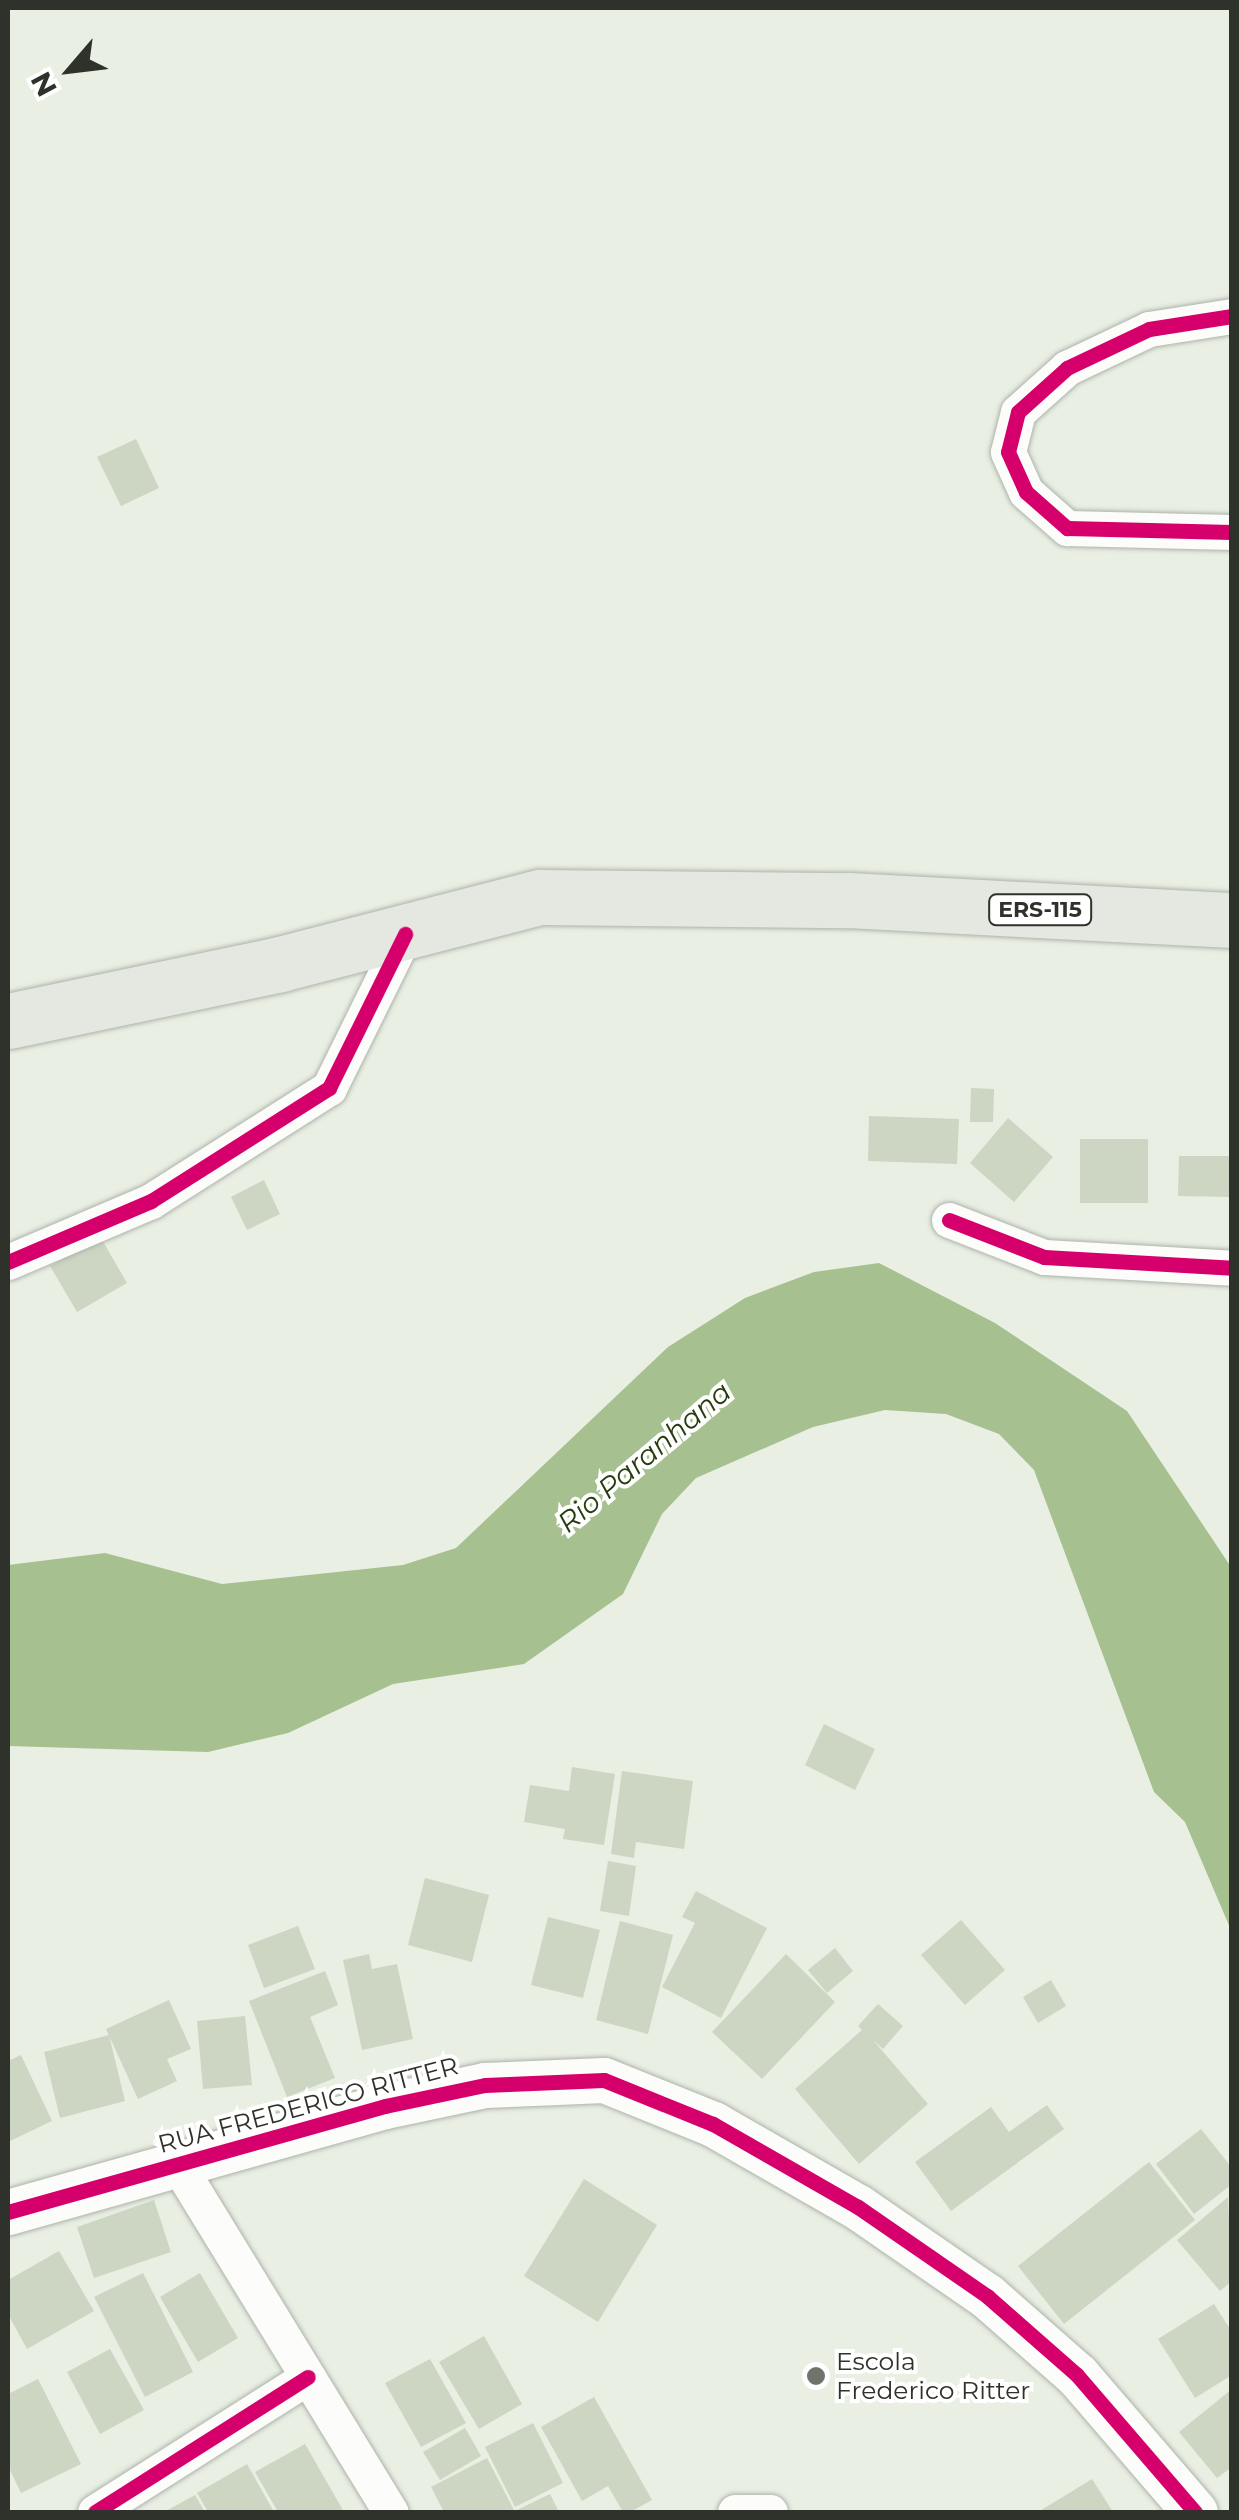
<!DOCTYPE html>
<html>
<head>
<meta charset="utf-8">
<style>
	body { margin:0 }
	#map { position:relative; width:1239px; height:2520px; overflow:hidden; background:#e9efe3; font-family:Montserrat,sans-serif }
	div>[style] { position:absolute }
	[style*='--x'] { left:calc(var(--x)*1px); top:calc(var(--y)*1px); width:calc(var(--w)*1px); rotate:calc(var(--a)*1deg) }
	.water>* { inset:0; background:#a6c08f }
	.building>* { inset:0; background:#ccd6c3 }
	.roads { filter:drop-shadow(0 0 2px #aeb3aa) drop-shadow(0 0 2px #aeb3aa) }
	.minor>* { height:35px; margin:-17.5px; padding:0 17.5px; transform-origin:17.5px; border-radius:17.5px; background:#fcfdfb }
	.tertiary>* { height:45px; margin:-22.5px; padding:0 22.5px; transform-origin:22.5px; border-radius:22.5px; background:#fcfdfb }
	.primary>* { height:55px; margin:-27.5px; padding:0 27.5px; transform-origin:27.5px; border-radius:27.5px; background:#e5e8e1 }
	.cycleway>* { height:15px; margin:-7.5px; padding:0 7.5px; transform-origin:7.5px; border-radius:7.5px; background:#d6006c }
	.dots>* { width:28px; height:28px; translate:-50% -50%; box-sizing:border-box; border:5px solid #fff; border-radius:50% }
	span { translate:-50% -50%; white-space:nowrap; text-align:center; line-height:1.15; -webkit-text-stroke:8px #fff; paint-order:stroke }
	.shield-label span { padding:2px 8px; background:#fff; border:2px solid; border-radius:8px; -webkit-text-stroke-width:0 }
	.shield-label { font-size:22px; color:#2e322a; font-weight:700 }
	.street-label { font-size:25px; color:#2e322a }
	.poi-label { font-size:25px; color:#2e322a }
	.left { translate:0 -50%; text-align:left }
	.water-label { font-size:28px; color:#263c0c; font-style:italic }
	.frame { position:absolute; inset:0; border:10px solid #2e322a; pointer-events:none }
	.north { position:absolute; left:20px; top:20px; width:100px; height:100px; -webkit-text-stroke:8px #fff; paint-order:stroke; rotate:242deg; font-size:28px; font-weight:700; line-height:40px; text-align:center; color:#2e322a }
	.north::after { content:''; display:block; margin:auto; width:35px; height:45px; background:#2e322a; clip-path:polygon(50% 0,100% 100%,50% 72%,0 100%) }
</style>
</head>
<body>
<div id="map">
	<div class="water">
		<i style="clip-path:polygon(879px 1263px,995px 1323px,1127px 1411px,1231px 1567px,1231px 1930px,1185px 1822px,1154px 1792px,1034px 1470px,999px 1434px,946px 1414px,885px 1410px,813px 1427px,696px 1478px,662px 1514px,623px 1594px,524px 1664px,393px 1684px,288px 1733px,208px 1752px,8px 1746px,8px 1565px,105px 1553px,222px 1584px,403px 1565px,456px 1548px,668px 1347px,745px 1298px,814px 1272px)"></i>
	</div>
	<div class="building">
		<i style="clip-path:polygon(136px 439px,159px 488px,121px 506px,97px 457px)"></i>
		<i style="clip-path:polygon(971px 1088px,994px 1089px,993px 1122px,970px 1122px)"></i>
		<i style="clip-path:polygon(869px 1116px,959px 1119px,957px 1164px,868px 1161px)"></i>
		<i style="clip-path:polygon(1008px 1118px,1053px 1157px,1014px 1202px,970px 1163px)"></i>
		<i style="clip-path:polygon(1080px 1139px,1148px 1139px,1148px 1203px,1080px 1203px)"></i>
		<i style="clip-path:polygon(1179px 1156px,1232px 1156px,1232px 1197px,1178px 1196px)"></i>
		<i style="clip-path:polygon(264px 1180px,280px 1214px,247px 1230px,231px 1197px)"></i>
		<i style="clip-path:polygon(101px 1238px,127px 1283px,77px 1312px,50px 1266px)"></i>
		<i style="clip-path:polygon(824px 1724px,875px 1749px,855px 1790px,805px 1765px)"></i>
		<i style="clip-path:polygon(572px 1767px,615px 1774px,604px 1845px,563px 1839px,565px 1829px,524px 1822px,530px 1785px,569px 1791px)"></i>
		<i style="clip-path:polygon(622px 1771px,693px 1781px,684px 1849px,636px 1842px,634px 1858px,611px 1854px)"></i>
		<i style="clip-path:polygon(608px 1861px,636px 1866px,629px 1916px,600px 1911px)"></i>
		<i style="clip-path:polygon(425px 1878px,489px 1895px,472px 1962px,408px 1945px)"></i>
		<i style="clip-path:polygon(696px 1891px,767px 1928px,721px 2018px,662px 1987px,695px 1923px,682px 1917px)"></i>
		<i style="clip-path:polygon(548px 1917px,600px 1930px,583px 1998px,531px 1985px)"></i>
		<i style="clip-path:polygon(961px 1920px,1005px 1970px,965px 2005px,921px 1955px)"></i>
		<i style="clip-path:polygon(620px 1921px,673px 1935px,648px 2034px,596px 2020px)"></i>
		<i style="clip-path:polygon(298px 1926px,315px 1969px,264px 1988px,248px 1945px)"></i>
		<i style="clip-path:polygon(835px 1948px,853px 1971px,827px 1993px,808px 1970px)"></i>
		<i style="clip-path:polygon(369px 1954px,372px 1969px,397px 1964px,413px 2039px,362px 2050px,343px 1960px)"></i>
		<i style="clip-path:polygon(786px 1954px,835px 2002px,762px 2079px,712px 2032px)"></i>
		<i style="clip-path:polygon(325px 1971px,338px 2005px,310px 2017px,335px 2078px,287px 2097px,249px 2001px)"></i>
		<i style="clip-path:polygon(1051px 1980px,1066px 2006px,1038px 2023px,1023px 1997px)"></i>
		<i style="clip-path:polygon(169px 2000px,191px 2049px,167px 2059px,177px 2081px,138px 2099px,106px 2029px)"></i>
		<i style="clip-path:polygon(878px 2004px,903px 2026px,883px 2049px,873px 2040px,928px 2104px,859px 2164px,795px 2089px,862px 2030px,858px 2026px)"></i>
		<i style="clip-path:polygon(245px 2016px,252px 2085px,203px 2089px,197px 2021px)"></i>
		<i style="clip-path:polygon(109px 2035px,125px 2101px,60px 2118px,44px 2052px)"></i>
		<i style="clip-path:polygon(21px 2055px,52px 2121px,8px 2142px,8px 2061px)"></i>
		<i style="clip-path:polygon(1047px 2105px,1064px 2129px,951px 2211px,915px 2162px,991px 2107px,1009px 2132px)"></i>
		<i style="clip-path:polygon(1201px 2129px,1232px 2168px,1232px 2184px,1194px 2214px,1156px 2164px)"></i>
		<i style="clip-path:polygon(1149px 2162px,1195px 2220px,1064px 2324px,1018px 2266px)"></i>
		<i style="clip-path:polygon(584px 2179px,657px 2225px,598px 2322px,524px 2276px)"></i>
		<i style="clip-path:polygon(1228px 2197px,1232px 2281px,1220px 2291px,1177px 2240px)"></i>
		<i style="clip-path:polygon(154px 2200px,171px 2252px,94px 2278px,77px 2227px)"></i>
		<i style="clip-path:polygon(59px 2251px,94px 2311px,27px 2349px,8px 2314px,8px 2280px)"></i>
		<i style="clip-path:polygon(143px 2273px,193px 2372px,145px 2397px,94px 2297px)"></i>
		<i style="clip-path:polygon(200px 2273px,238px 2338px,198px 2362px,160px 2297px)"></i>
		<i style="clip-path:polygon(1214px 2304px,1232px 2332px,1232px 2375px,1195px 2398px,1158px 2339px)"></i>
		<i style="clip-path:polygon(484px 2336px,522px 2404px,479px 2429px,439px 2362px)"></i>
		<i style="clip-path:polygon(110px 2349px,144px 2410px,100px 2434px,67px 2372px)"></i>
		<i style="clip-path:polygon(430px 2359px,466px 2423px,421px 2447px,385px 2383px)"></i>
		<i style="clip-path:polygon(38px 2379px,81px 2464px,21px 2493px,8px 2466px,8px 2387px,10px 2393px)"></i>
		<i style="clip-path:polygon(1232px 2389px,1232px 2467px,1217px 2478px,1179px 2432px)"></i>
		<i style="clip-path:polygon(594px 2397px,652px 2500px,630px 2512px,623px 2512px,608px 2486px,582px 2501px,541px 2427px)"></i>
		<i style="clip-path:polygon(533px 2423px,563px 2483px,515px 2507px,485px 2447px)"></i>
		<i style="clip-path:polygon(465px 2428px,481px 2456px,440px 2480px,423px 2452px)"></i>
		<i style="clip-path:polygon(305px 2444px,344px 2512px,278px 2512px,255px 2472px)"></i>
		<i style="clip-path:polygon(487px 2458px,515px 2512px,444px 2512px,431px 2487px)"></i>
		<i style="clip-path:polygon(247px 2464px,274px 2512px,208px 2512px,197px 2493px)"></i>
		<i style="clip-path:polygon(1092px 2479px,1113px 2512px,1038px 2512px)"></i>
		<i style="clip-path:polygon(550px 2494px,559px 2512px,519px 2512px,517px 2510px)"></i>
		<i style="clip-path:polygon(195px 2495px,205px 2512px,164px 2512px)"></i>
	</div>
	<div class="roads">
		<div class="minor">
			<i style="--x:1232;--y:316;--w:84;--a:171.1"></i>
			<i style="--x:1149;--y:329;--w:91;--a:154.6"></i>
			<i style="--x:1067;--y:368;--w:66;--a:138.1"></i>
			<i style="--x:1018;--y:412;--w:41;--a:104"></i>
			<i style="--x:1008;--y:452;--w:44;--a:65.8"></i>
			<i style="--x:1026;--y:492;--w:55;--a:41.3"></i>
			<i style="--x:1067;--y:528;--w:165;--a:1.4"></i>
			<i style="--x:949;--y:1220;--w:102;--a:21.3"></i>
			<i style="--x:1044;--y:1257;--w:188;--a:3.3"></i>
			<i style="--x:8;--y:1262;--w:155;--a:-23.1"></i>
			<i style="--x:151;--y:1201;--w:211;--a:-32.4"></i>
			<i style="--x:329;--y:1088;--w:172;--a:-63.7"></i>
			<i style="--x:178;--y:2165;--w:407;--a:58.5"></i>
			<i style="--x:95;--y:2512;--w:252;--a:-32.4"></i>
			<i style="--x:735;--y:2512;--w:35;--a:0"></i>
		</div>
		<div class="tertiary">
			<i style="--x:8;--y:2212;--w:392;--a:-15.7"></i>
			<i style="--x:385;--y:2106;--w:102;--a:-11.9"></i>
			<i style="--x:485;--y:2085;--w:119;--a:-2.4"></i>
			<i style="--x:604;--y:2080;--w:118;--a:22"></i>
			<i style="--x:713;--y:2124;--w:167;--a:29.8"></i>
			<i style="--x:858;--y:2207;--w:157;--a:34.6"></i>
			<i style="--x:987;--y:2296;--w:120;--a:41.3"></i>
			<i style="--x:1077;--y:2375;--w:181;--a:49.3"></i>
		</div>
		<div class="primary">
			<i style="--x:8;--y:1021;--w:278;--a:-11.8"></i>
			<i style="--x:280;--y:964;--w:268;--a:-14.5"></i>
			<i style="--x:540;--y:897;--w:308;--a:0.6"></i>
			<i style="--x:848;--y:900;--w:385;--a:3"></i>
		</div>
	</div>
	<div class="cycleway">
		<i style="--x:1232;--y:316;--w:84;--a:171.1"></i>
		<i style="--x:1149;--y:329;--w:91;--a:154.6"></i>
		<i style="--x:1067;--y:368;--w:66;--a:138.1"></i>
		<i style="--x:1018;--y:412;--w:41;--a:104"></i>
		<i style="--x:1008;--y:452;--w:44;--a:65.8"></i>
		<i style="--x:1026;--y:492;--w:55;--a:41.3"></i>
		<i style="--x:1067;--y:528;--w:165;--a:1.4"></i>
		<i style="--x:949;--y:1220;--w:102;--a:21.3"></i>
		<i style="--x:1044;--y:1257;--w:188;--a:3.3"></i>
		<i style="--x:8;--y:1262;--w:155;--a:-23.1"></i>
		<i style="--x:151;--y:1201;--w:211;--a:-32.4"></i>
		<i style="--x:329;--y:1088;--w:172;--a:-63.7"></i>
		<i style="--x:8;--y:2212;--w:392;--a:-15.7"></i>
		<i style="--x:385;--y:2106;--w:102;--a:-11.9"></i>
		<i style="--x:485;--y:2085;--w:119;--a:-2.4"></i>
		<i style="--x:604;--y:2080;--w:118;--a:22"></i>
		<i style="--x:713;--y:2124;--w:167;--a:29.8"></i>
		<i style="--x:858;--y:2207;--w:157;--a:34.6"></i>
		<i style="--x:987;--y:2296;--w:120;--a:41.3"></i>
		<i style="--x:1077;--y:2375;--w:181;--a:49.3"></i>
		<i style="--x:95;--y:2512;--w:252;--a:-32.4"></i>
	</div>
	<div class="dots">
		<i style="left:816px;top:2376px;background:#6f746b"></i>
	</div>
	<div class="shield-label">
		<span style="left:1040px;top:910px">ERS-115</span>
	</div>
	<div class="street-label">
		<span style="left:308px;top:2105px;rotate:-15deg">RUA FREDERICO RITTER</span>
	</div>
	<div class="poi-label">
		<span class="left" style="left:836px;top:2376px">Escola<br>Frederico Ritter</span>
	</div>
	<div class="water-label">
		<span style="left:644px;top:1457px;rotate:-40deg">Rio Paranhana</span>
	</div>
	<div class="frame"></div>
	<div class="north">N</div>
</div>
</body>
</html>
